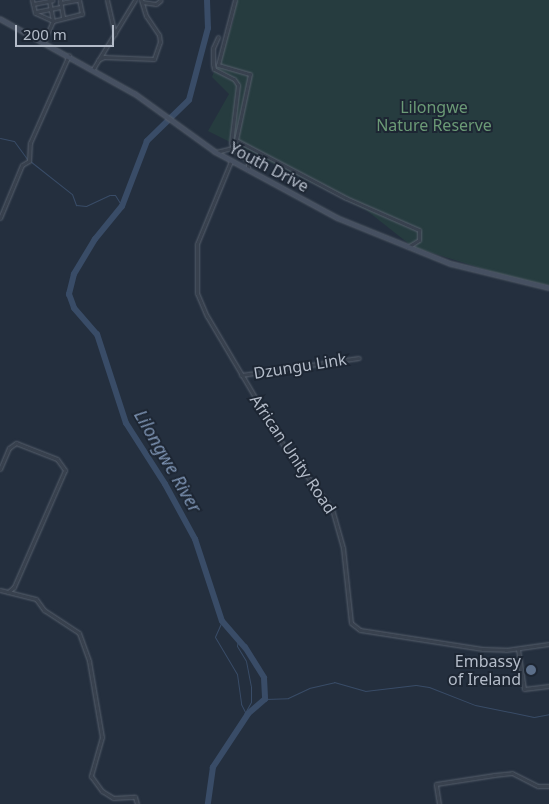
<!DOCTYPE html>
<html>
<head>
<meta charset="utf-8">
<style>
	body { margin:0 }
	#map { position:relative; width:549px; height:804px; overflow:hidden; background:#242f3e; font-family:"Noto Sans",sans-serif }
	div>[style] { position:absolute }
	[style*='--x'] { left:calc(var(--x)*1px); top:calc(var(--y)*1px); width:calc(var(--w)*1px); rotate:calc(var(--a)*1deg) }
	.green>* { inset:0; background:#263c3f }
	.stream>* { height:1px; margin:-0.5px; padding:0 0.5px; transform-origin:0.5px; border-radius:0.5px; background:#394c67 }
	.river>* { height:6px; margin:-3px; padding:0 3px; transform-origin:3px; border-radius:3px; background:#394c67 }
	.roads { filter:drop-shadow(0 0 1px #565f6c) drop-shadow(0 0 1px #565f6c) }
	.street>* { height:3px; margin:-1.5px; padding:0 1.5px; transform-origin:1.5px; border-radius:1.5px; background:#38414e }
	.secondary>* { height:4px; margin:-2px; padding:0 2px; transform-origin:2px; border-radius:2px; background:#465061 }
	.dots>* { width:14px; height:14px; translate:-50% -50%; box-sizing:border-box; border:2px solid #1d2633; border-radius:50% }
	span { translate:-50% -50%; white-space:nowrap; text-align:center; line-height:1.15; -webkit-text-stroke:4px #1d2633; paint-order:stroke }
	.park-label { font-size:16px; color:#6b9a76 }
	.street-label { font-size:16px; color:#b4bcc9 }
	.poi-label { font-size:16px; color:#b4bcc9 }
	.right { translate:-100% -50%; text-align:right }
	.water-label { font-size:18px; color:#7c92b1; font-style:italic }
	.scale { position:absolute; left:15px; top:25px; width:99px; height:22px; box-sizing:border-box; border:2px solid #b4bcc9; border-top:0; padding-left:6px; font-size:15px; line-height:18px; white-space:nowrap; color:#b4bcc9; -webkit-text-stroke:4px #1d2633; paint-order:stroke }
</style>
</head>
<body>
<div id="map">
	<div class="green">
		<i style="clip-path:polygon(236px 0,549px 0,549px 285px,519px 280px,413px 247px,366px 210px,208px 131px,229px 94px,212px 77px,233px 22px)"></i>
	</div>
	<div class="stream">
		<i style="--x:0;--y:138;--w:14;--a:12"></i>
		<i style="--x:14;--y:141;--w:22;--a:54"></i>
		<i style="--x:30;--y:161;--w:53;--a:38.2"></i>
		<i style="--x:72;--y:194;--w:12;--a:70"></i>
		<i style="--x:76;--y:205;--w:10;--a:6"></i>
		<i style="--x:86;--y:206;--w:26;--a:-25"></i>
		<i style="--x:110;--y:195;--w:5;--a:0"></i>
		<i style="--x:115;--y:195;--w:13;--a:58"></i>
		<i style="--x:222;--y:621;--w:17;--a:114"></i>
		<i style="--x:215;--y:637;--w:43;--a:59.3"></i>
		<i style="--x:237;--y:674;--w:30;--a:82"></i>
		<i style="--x:241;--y:704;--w:13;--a:63"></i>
		<i style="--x:238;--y:639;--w:7;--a:98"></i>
		<i style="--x:237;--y:646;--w:17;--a:59"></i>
		<i style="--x:246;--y:661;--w:25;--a:79"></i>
		<i style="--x:251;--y:686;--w:16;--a:90"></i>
		<i style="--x:251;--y:702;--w:10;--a:119"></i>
		<i style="--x:265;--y:699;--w:23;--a:-2"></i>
		<i style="--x:288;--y:698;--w:23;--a:-25"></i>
		<i style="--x:309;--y:688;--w:26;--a:-13"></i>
		<i style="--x:334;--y:682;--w:32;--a:16"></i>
		<i style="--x:365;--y:691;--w:51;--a:-6.7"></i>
		<i style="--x:416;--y:685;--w:13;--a:9"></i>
		<i style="--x:429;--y:687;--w:49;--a:21.4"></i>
		<i style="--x:475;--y:705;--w:60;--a:11.5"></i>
		<i style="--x:534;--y:717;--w:15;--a:-11"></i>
	</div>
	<div class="river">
		<i style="--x:207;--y:0;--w:28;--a:88"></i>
		<i style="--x:208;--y:28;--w:74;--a:104.8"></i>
		<i style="--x:189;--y:100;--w:59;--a:135.7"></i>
		<i style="--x:147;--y:141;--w:70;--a:111"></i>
		<i style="--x:122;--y:206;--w:43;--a:129.3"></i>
		<i style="--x:95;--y:239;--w:41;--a:121"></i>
		<i style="--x:74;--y:274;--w:21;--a:104"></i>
		<i style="--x:69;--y:294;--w:15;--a:70"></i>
		<i style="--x:74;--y:308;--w:35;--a:49"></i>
		<i style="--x:97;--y:334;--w:94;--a:72"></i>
		<i style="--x:126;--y:423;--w:72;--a:57.4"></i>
		<i style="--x:165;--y:484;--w:63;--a:61.4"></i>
		<i style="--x:195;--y:539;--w:86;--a:71.8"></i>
		<i style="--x:222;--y:621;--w:35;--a:49"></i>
		<i style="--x:245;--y:647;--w:36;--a:58"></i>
		<i style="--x:264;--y:678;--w:21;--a:87"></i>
		<i style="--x:265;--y:699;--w:23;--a:139"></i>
		<i style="--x:248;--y:714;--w:64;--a:123.4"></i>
		<i style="--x:213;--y:767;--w:37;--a:98"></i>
	</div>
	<div class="roads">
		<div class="street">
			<i style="--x:32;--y:0;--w:13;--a:77"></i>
			<i style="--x:35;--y:13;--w:20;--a:24"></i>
			<i style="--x:53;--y:21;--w:30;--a:-14"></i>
			<i style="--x:82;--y:14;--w:14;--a:-102"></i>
			<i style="--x:60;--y:0;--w:17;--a:80"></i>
			<i style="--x:107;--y:0;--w:35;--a:77"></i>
			<i style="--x:235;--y:0;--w:67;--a:104.7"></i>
			<i style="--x:218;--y:65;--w:33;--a:16"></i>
			<i style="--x:250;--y:74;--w:67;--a:102"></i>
			<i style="--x:236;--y:140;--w:124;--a:27.8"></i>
			<i style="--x:346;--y:198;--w:80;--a:23.7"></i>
			<i style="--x:419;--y:230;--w:10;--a:90"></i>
			<i style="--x:419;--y:240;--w:13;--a:148"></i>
			<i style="--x:142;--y:2;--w:14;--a:8"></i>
			<i style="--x:156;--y:4;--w:6;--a:-39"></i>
			<i style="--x:60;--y:3;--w:17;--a:-10"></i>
			<i style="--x:33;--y:4;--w:20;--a:-11"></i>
			<i style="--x:35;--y:12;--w:26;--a:-11"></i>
			<i style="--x:218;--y:37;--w:12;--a:114"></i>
			<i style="--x:213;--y:48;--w:16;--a:90"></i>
			<i style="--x:213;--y:64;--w:5;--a:79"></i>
			<i style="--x:214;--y:69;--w:22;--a:27"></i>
			<i style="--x:234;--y:79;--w:7;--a:56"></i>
			<i style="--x:238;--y:85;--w:58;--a:96.9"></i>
			<i style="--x:231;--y:143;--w:8;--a:67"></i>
			<i style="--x:234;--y:150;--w:18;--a:38"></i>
			<i style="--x:248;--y:161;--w:9;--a:90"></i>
			<i style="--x:44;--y:41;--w:22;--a:-66"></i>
			<i style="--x:53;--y:21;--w:21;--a:-101"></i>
			<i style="--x:98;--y:60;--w:7;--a:-27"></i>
			<i style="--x:104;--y:57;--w:50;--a:2.3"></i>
			<i style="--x:154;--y:59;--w:18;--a:-71"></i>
			<i style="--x:160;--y:42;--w:7;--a:-98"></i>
			<i style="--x:159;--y:35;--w:23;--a:-124"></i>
			<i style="--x:146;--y:16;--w:17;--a:-107"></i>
			<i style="--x:93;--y:69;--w:81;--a:-58.7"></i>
			<i style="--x:216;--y:152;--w:16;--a:-14"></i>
			<i style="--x:231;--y:161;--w:90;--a:112.3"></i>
			<i style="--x:197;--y:244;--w:49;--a:90"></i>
			<i style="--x:197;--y:293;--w:25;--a:67"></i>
			<i style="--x:207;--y:316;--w:147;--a:59.4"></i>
			<i style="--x:282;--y:443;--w:83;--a:52.9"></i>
			<i style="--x:332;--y:509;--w:41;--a:74.2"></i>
			<i style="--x:343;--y:548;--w:75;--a:83.9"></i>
			<i style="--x:351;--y:623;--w:11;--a:38"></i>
			<i style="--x:360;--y:630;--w:124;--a:8.8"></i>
			<i style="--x:483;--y:649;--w:23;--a:2"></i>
			<i style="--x:506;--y:650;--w:43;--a:-7.9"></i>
			<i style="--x:0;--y:218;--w:57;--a:-67.5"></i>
			<i style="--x:22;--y:165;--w:8;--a:-30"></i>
			<i style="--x:29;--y:161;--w:18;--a:-87"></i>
			<i style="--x:30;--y:143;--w:96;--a:-66.1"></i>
			<i style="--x:241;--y:375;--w:119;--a:-8.2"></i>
			<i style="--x:0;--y:469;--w:23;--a:-67"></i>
			<i style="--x:9;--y:448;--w:9;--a:-36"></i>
			<i style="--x:16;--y:443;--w:44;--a:21.3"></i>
			<i style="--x:57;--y:459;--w:14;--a:54"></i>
			<i style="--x:65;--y:470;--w:128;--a:113.6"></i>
			<i style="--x:14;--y:587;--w:8;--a:140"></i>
			<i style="--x:0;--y:590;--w:37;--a:14"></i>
			<i style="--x:36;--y:599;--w:14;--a:54"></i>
			<i style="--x:44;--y:610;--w:42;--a:33.3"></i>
			<i style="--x:79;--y:633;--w:30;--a:70"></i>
			<i style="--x:89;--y:661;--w:77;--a:80.3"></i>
			<i style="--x:102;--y:737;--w:41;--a:105.8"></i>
			<i style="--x:91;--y:776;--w:19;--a:54"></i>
			<i style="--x:102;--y:791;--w:13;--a:32"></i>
			<i style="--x:113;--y:798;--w:22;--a:-3"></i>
			<i style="--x:135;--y:797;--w:7;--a:74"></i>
			<i style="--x:518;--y:649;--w:40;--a:81.5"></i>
			<i style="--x:524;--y:689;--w:25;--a:-7"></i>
			<i style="--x:439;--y:804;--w:20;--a:-99"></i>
			<i style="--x:436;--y:784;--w:59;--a:-8.8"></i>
			<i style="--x:494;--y:775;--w:18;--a:-6"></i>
			<i style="--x:512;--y:773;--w:29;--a:27"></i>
			<i style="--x:538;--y:786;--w:11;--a:0"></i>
		</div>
		<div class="secondary">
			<i style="--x:0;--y:19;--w:154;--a:29.1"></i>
			<i style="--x:135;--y:94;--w:99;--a:35.9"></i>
			<i style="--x:215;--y:152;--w:139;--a:28.4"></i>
			<i style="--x:337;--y:218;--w:123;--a:22"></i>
			<i style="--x:451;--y:264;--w:101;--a:13.8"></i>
		</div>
	</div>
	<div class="dots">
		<i style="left:531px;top:670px;background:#5c6f8a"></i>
	</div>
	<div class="park-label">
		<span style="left:434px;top:116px">Lilongwe<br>Nature Reserve</span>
	</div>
	<div class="street-label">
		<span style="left:269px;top:167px;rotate:28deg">Youth Drive</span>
		<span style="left:300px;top:366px;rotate:-9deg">Dzungu Link</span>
		<span style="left:293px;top:454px;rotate:56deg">African Unity Road</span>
	</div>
	<div class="poi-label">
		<span class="right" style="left:521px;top:670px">Embassy<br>of Ireland</span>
	</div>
	<div class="water-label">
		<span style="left:168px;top:461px;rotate:60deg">Lilongwe River</span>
	</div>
	<div class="scale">200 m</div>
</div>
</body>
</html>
